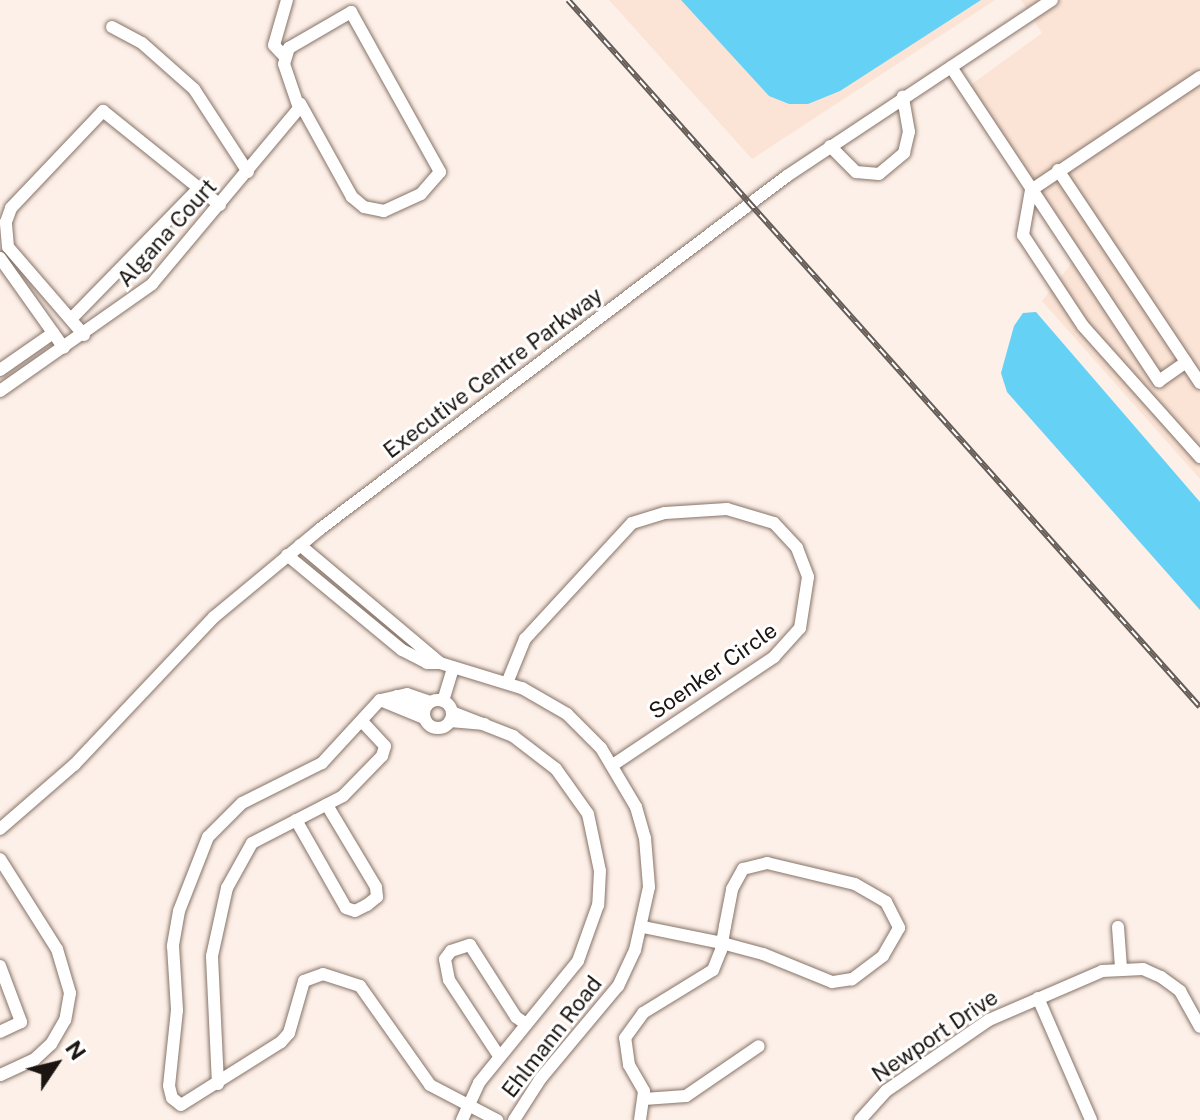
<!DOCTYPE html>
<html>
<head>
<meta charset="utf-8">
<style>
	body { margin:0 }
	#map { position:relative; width:1200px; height:1120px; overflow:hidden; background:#fdf0e8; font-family:"Public Sans",sans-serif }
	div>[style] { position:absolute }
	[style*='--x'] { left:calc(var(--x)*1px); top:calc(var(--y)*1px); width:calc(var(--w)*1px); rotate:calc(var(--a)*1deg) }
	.built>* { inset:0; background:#fbe4d6 }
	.water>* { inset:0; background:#64d1f5 }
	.roads { filter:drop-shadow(0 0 2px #867368) drop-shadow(0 0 2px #867368) }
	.minor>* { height:12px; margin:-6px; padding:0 6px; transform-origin:6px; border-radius:6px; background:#fff }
	.minor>.ring { margin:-6px; padding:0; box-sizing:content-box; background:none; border:12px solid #fff; border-radius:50% }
	.rail>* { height:6px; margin-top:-3px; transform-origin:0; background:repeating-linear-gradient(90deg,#fff 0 9px,#655c57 0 18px); box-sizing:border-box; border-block:2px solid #655c57 }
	span { translate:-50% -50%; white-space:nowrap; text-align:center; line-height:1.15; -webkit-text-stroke:6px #fff; paint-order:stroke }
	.street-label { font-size:22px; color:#1b1410 }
	.north { position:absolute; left:16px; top:1024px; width:80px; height:80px; -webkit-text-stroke:6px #fff; paint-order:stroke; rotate:55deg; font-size:22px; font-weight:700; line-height:32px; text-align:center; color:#1b1410 }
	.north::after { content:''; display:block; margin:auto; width:28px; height:36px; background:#1b1410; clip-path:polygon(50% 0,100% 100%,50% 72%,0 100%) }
</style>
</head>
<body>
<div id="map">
	<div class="built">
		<i style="clip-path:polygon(609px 0,995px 0,752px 159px)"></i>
		<i style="clip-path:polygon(1021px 0,1200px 0,1200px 479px,1042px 301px,1078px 255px,969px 86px,1042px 33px)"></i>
	</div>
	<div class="water">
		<i style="clip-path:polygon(681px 0,981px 0,840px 91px,808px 104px,789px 104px,769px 96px)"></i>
		<i style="clip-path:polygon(1036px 312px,1200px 502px,1200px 610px,1007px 392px,1001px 373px,1014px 326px,1023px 313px)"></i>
	</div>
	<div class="roads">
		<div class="minor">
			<i style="--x:112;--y:27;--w:34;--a:28"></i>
			<i style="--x:142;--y:43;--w:69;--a:41.5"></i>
			<i style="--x:194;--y:89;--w:99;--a:57"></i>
			<i style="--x:285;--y:57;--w:16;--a:-133"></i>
			<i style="--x:274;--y:45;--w:47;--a:-73.9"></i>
			<i style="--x:951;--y:67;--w:377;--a:56.5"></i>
			<i style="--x:1159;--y:381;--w:33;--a:-35"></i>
			<i style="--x:1200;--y:77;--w:203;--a:146.2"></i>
			<i style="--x:1031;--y:190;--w:46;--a:100.1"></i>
			<i style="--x:1023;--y:235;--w:109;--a:56.6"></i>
			<i style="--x:1083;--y:326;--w:176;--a:48.2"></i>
			<i style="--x:830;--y:146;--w:37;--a:45"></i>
			<i style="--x:856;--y:172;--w:23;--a:5"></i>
			<i style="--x:879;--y:174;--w:33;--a:-40"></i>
			<i style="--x:904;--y:153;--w:22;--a:-77"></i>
			<i style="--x:909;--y:132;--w:36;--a:-100"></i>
			<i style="--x:1058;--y:170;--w:256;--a:56.3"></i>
			<i style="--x:0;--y:258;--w:110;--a:54.6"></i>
			<i style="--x:71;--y:319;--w:185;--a:-45.7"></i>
			<i style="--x:84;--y:335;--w:116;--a:-130.8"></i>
			<i style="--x:8;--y:247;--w:25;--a:-95"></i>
			<i style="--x:6;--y:222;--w:15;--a:-70"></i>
			<i style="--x:11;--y:208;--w:134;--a:-46.5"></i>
			<i style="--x:103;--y:111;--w:150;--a:38.8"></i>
			<i style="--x:0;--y:370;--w:65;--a:-34.9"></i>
			<i style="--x:0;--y:391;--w:186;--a:-35.1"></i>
			<i style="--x:152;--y:284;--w:229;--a:-50.1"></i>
			<i style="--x:299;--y:108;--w:46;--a:-108.8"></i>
			<i style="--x:284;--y:64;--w:17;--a:-73"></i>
			<i style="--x:289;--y:48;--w:72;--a:-30.1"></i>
			<i style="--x:351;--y:12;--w:183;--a:60.9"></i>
			<i style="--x:440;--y:172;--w:29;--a:131"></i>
			<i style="--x:421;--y:194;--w:41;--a:155.3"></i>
			<i style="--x:384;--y:211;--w:20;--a:-169"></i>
			<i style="--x:364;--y:207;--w:16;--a:-140"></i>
			<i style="--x:352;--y:197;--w:107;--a:-119"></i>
			<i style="--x:300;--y:545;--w:183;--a:40.1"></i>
			<i style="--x:287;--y:555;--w:149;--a:39.6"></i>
			<i style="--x:402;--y:650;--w:28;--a:27"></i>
			<i style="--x:427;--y:663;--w:13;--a:0"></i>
			<i style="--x:440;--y:663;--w:86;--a:17"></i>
			<i style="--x:522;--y:688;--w:52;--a:30"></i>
			<i style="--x:567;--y:714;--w:48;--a:45"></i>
			<i style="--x:601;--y:748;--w:69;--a:59.3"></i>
			<i style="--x:636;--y:807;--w:32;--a:74"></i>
			<i style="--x:645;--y:838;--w:49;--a:85.3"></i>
			<i style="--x:649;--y:887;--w:65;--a:102.5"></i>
			<i style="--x:635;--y:950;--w:40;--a:115"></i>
			<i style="--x:618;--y:986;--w:120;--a:129.9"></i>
			<i style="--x:541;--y:1078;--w:50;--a:122.7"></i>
			<i style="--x:507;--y:683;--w:48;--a:-67.8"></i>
			<i style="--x:525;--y:639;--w:158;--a:-47.3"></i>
			<i style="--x:632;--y:523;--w:34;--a:-17"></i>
			<i style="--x:665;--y:513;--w:62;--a:-3.7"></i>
			<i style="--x:727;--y:509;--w:49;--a:16.6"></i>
			<i style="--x:774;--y:523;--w:34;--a:47"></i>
			<i style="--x:797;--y:548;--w:31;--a:69"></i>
			<i style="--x:808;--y:577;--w:52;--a:98.9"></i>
			<i style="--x:800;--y:628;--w:39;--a:132"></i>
			<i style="--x:774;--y:657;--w:192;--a:146.2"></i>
			<i style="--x:397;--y:696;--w:30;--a:26"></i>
			<i style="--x:380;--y:700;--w:48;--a:22.2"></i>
			<i class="ring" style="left:424px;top:700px;width:16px;height:16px"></i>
			<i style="--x:443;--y:701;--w:34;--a:-73"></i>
			<i style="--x:430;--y:702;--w:24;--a:-161"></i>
			<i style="--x:407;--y:694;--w:28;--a:167"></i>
			<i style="--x:380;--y:700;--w:86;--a:132.6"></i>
			<i style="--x:322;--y:763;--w:89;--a:153.4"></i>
			<i style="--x:242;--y:803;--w:48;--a:135"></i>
			<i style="--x:208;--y:837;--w:79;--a:111.4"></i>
			<i style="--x:179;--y:911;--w:36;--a:100"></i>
			<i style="--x:173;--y:946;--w:64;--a:86.4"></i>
			<i style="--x:177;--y:1010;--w:76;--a:96"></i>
			<i style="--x:169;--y:1086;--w:12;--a:76"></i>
			<i style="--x:172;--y:1098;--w:11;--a:38"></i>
			<i style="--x:181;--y:1105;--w:118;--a:-32.2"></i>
			<i style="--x:281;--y:1042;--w:12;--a:-48"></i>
			<i style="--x:289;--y:1033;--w:54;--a:-73.9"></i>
			<i style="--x:304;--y:981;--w:20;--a:-20"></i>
			<i style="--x:323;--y:974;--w:39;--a:18"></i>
			<i style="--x:360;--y:986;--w:121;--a:54.7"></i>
			<i style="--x:430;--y:1085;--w:76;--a:27.6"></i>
			<i style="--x:452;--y:712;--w:66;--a:21.5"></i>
			<i style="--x:513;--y:736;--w:54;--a:37.5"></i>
			<i style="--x:556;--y:769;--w:55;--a:54.6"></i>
			<i style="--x:588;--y:814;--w:58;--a:78.1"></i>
			<i style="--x:600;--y:871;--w:34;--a:93"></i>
			<i style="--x:598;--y:905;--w:59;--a:109.7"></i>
			<i style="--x:578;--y:961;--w:157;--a:129.1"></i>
			<i style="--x:479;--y:1083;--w:41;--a:114.7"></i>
			<i style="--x:450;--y:721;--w:35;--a:5"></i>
			<i style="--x:296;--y:820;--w:101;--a:60.4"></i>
			<i style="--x:346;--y:908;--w:9;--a:18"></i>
			<i style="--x:355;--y:911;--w:13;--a:-27"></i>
			<i style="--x:367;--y:905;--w:13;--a:-39"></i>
			<i style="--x:377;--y:897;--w:10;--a:-96"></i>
			<i style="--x:376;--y:887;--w:96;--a:-120.9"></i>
			<i style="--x:0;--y:829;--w:98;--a:-40.9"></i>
			<i style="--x:74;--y:765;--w:204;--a:-46.6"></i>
			<i style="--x:214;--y:617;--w:138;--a:-39.7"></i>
			<i style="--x:320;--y:529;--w:585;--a:-37.09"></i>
			<i style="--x:787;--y:176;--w:318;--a:-33.6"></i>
			<i style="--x:0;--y:859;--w:107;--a:57.7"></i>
			<i style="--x:57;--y:949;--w:46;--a:73.5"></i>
			<i style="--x:70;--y:993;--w:27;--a:100"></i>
			<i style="--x:65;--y:1020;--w:28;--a:120"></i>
			<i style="--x:51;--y:1044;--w:22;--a:137"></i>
			<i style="--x:35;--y:1059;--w:38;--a:155"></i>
			<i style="--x:1118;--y:927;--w:41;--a:85.8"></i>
			<i style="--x:0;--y:966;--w:60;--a:69.4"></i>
			<i style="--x:21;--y:1022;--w:23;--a:155"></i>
			<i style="--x:1038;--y:998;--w:133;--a:66.5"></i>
			<i style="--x:499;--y:1056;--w:91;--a:-123.3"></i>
			<i style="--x:449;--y:980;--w:21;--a:-101"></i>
			<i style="--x:445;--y:959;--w:10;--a:-53"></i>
			<i style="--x:451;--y:951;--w:20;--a:-18"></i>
			<i style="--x:470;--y:945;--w:85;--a:57.4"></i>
			<i style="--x:516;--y:1017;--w:12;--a:35"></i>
			<i style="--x:218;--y:1084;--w:128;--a:-92.7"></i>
			<i style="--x:212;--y:956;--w:70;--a:-77.6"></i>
			<i style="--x:227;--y:888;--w:51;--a:-60.9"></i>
			<i style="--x:252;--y:843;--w:102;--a:-27.3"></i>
			<i style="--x:343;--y:796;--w:56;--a:-45.7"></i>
			<i style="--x:382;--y:756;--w:10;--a:-73"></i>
			<i style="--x:385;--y:746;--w:34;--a:-133"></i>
			<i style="--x:644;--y:1099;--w:42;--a:-4.1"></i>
			<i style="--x:686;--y:1096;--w:88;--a:-34.4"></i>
			<i style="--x:640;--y:1120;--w:29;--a:-82"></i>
			<i style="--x:644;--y:1091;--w:30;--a:-120"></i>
			<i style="--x:629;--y:1065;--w:27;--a:-98"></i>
			<i style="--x:625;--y:1038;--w:31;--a:-54"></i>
			<i style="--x:643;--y:1013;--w:82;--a:-31.6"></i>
			<i style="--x:713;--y:970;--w:22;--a:-68"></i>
			<i style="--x:721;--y:950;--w:7;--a:-82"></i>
			<i style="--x:722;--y:943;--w:17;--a:-80"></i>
			<i style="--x:725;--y:926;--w:38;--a:-79"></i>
			<i style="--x:732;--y:889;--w:23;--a:-61"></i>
			<i style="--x:743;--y:869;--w:25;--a:-14"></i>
			<i style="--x:767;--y:863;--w:90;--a:13.4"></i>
			<i style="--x:855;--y:884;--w:36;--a:30"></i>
			<i style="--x:886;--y:902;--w:29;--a:63"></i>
			<i style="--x:899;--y:928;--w:32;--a:120"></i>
			<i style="--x:883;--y:956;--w:39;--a:143"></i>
			<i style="--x:852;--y:979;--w:20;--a:171"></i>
			<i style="--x:832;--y:982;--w:74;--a:-157.9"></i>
			<i style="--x:763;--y:954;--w:42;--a:-165"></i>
			<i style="--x:722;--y:943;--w:81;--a:-168.6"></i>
			<i style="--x:860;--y:1120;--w:39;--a:-48"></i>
			<i style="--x:886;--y:1091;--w:125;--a:-34.6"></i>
			<i style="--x:989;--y:1020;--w:123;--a:-23.4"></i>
			<i style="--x:1102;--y:971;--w:41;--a:-2.8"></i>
			<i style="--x:1143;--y:969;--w:20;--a:24"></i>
			<i style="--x:1161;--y:977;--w:24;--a:36"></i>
			<i style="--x:1180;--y:991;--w:41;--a:60.9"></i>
		</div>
	</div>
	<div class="rail">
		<i style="--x:568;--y:0;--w:948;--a:48.21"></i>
	</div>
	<div class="street-label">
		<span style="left:167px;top:233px;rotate:-48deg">Algana Court</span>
		<span style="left:493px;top:373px;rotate:-37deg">Executive Centre Parkway</span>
		<span style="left:713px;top:671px;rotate:-35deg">Soenker Circle</span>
		<span style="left:935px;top:1036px;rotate:-34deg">Newport Drive</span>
		<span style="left:552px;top:1037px;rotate:-52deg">Ehlmann Road</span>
	</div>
	<div class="north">N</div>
</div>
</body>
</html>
